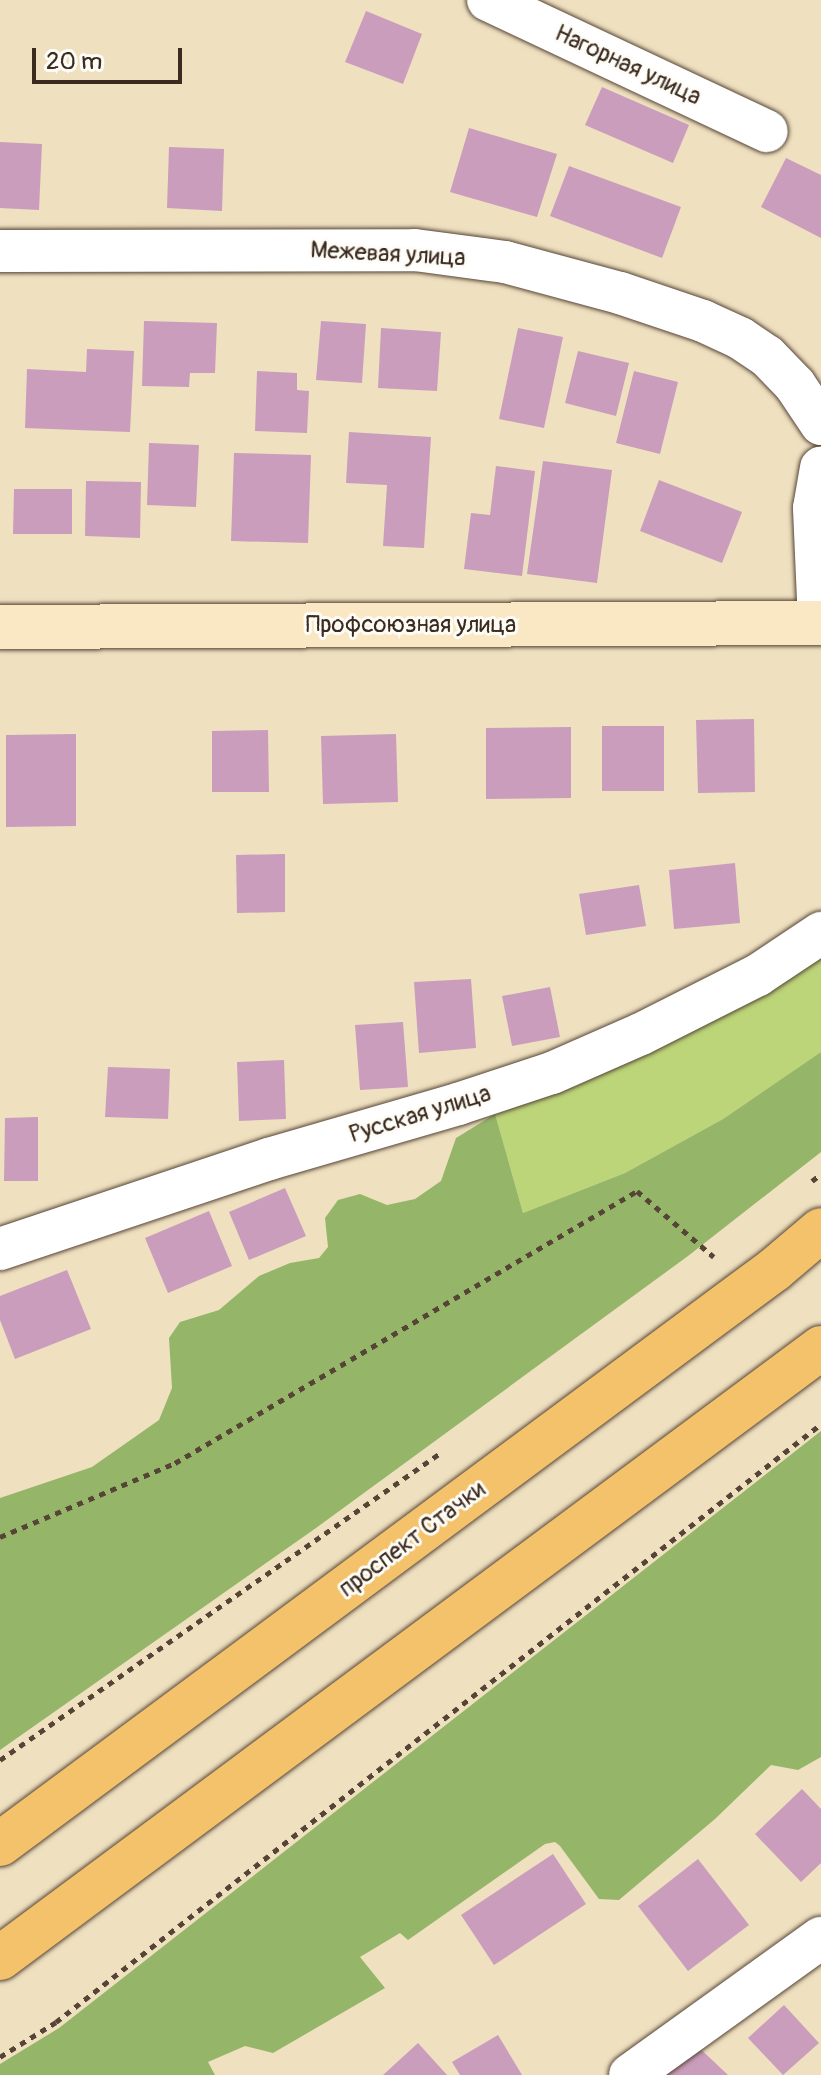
<!DOCTYPE html>
<html>
<head>
<meta charset="utf-8">
<style>
	body { margin:0 }
	#map { position:relative; width:821px; height:2075px; overflow:hidden; background:#efe0c0; font-family:Pangolin,sans-serif }
	div>[style] { position:absolute }
	[style*='--x'] { left:calc(var(--x)*1px); top:calc(var(--y)*1px); width:calc(var(--w)*1px); rotate:calc(var(--a)*1deg) }
	.green>* { inset:0; background:#bcd579 }
	.forest>* { inset:0; background:#95b669 }
	.building>* { inset:0; background:#ca9dbc }
	.path>* { height:5px; margin-top:-2.5px; transform-origin:0; background:repeating-linear-gradient(90deg,#564536 0 6px,transparent 0 12px) }
	.roads { filter:drop-shadow(0 0 2px #564536) drop-shadow(0 0 2px #564536) }
	.minor>* { height:42px; margin:-21px; padding:0 21px; transform-origin:21px; border-radius:21px; background:#fff }
	.secondary>* { height:44px; margin:-22px; padding:0 22px; transform-origin:22px; border-radius:22px; background:#fae7c3 }
	.primary>* { height:44px; margin:-22px; padding:0 22px; transform-origin:22px; border-radius:22px; background:#f3c26a }
	span { translate:-50% -50%; white-space:nowrap; text-align:center; line-height:1.15; -webkit-text-stroke:6px #fdfcf7; paint-order:stroke }
	.street-label { font-size:24px; color:#3b2a1e }
	.scale { position:absolute; left:32px; top:48px; width:150px; height:36px; box-sizing:border-box; border:4px solid #3b2a1e; border-top:0; padding-left:10px; font-size:24px; line-height:28px; white-space:nowrap; color:#3b2a1e; -webkit-text-stroke:6px #fdfcf7; paint-order:stroke }
</style>
</head>
<body>
<div id="map">
	<div class="green">
		<i style="clip-path:polygon(821px 951px,821px 1052px,723px 1119px,625px 1173px,523px 1213px,495px 1115px,656px 1046px)"></i>
	</div>
	<div class="forest">
		<i style="clip-path:polygon(821px 1052px,821px 1152px,688px 1256px,316px 1528px,0 1750px,0 1498px,92px 1467px,159px 1420px,172px 1388px,169px 1338px,180px 1322px,219px 1310px,259px 1276px,290px 1263px,319px 1258px,328px 1247px,325px 1218px,338px 1200px,360px 1194px,387px 1205px,415px 1199px,441px 1181px,456px 1138px,495px 1114px,523px 1213px,625px 1173px,723px 1119px)"></i>
		<i style="clip-path:polygon(821px 1431px,821px 1757px,798px 1770px,771px 1765px,715px 1819px,619px 1900px,599px 1899px,560px 1846px,555px 1842px,545px 1844px,408px 1940px,400px 1933px,360px 1957px,385px 1988px,273px 2053px,245px 2046px,208px 2062px,215px 2075px,0 2075px,0 2064px,59px 2028px)"></i>
	</div>
	<div class="building">
		<i style="clip-path:polygon(366px 11px,422px 34px,403px 84px,345px 62px)"></i>
		<i style="clip-path:polygon(602px 87px,689px 125px,673px 163px,585px 125px)"></i>
		<i style="clip-path:polygon(469px 128px,557px 154px,537px 217px,450px 192px)"></i>
		<i style="clip-path:polygon(0 142px,42px 144px,39px 210px,0 208px)"></i>
		<i style="clip-path:polygon(169px 147px,224px 149px,222px 211px,167px 208px)"></i>
		<i style="clip-path:polygon(786px 158px,821px 175px,821px 238px,761px 207px)"></i>
		<i style="clip-path:polygon(569px 166px,681px 207px,662px 258px,550px 216px)"></i>
		<i style="clip-path:polygon(144px 321px,217px 323px,215px 373px,190px 373px,189px 387px,142px 386px)"></i>
		<i style="clip-path:polygon(321px 321px,366px 324px,362px 383px,316px 380px)"></i>
		<i style="clip-path:polygon(381px 328px,441px 332px,437px 391px,378px 388px)"></i>
		<i style="clip-path:polygon(518px 328px,563px 337px,544px 428px,499px 419px)"></i>
		<i style="clip-path:polygon(87px 349px,134px 351px,130px 432px,25px 428px,27px 369px,86px 372px)"></i>
		<i style="clip-path:polygon(578px 351px,629px 363px,616px 416px,565px 403px)"></i>
		<i style="clip-path:polygon(257px 371px,297px 373px,297px 390px,309px 391px,307px 433px,255px 431px)"></i>
		<i style="clip-path:polygon(634px 371px,678px 382px,660px 454px,616px 443px)"></i>
		<i style="clip-path:polygon(349px 432px,431px 437px,424px 548px,383px 546px,387px 485px,346px 483px)"></i>
		<i style="clip-path:polygon(149px 443px,199px 445px,196px 507px,147px 505px)"></i>
		<i style="clip-path:polygon(234px 453px,311px 455px,308px 543px,231px 541px)"></i>
		<i style="clip-path:polygon(543px 461px,612px 470px,597px 583px,527px 574px)"></i>
		<i style="clip-path:polygon(496px 466px,535px 471px,522px 576px,464px 569px,471px 513px,490px 515px)"></i>
		<i style="clip-path:polygon(659px 480px,742px 512px,722px 563px,640px 531px)"></i>
		<i style="clip-path:polygon(86px 481px,141px 482px,140px 538px,85px 536px)"></i>
		<i style="clip-path:polygon(14px 489px,72px 489px,72px 534px,13px 534px)"></i>
		<i style="clip-path:polygon(754px 719px,755px 792px,698px 793px,696px 720px)"></i>
		<i style="clip-path:polygon(602px 726px,664px 726px,664px 791px,602px 791px)"></i>
		<i style="clip-path:polygon(571px 727px,571px 798px,486px 799px,486px 728px)"></i>
		<i style="clip-path:polygon(268px 730px,269px 792px,212px 792px,212px 731px)"></i>
		<i style="clip-path:polygon(76px 734px,76px 826px,6px 827px,6px 735px)"></i>
		<i style="clip-path:polygon(396px 734px,398px 802px,323px 804px,321px 736px)"></i>
		<i style="clip-path:polygon(285px 854px,285px 912px,237px 913px,236px 855px)"></i>
		<i style="clip-path:polygon(735px 863px,740px 923px,674px 929px,669px 870px)"></i>
		<i style="clip-path:polygon(639px 885px,646px 926px,586px 935px,579px 894px)"></i>
		<i style="clip-path:polygon(471px 979px,476px 1048px,419px 1053px,414px 982px)"></i>
		<i style="clip-path:polygon(550px 987px,560px 1037px,512px 1046px,502px 996px)"></i>
		<i style="clip-path:polygon(403px 1022px,408px 1087px,360px 1090px,355px 1025px)"></i>
		<i style="clip-path:polygon(284px 1060px,286px 1119px,239px 1121px,237px 1062px)"></i>
		<i style="clip-path:polygon(108px 1067px,170px 1069px,168px 1119px,105px 1117px)"></i>
		<i style="clip-path:polygon(38px 1117px,38px 1181px,4px 1181px,5px 1118px)"></i>
		<i style="clip-path:polygon(285px 1188px,306px 1236px,249px 1260px,229px 1212px)"></i>
		<i style="clip-path:polygon(209px 1211px,232px 1266px,168px 1293px,145px 1238px)"></i>
		<i style="clip-path:polygon(67px 1270px,91px 1329px,15px 1359px,0 1320px,0 1296px)"></i>
		<i style="clip-path:polygon(802px 1789px,821px 1809px,821px 1863px,801px 1882px,755px 1834px)"></i>
		<i style="clip-path:polygon(553px 1854px,586px 1904px,494px 1965px,461px 1915px)"></i>
		<i style="clip-path:polygon(698px 1859px,749px 1925px,688px 1971px,638px 1906px)"></i>
		<i style="clip-path:polygon(784px 2005px,819px 2043px,783px 2075px,748px 2038px)"></i>
		<i style="clip-path:polygon(498px 2035px,522px 2075px,460px 2075px,452px 2062px)"></i>
		<i style="clip-path:polygon(692px 2041px,728px 2075px,660px 2075px)"></i>
		<i style="clip-path:polygon(418px 2043px,447px 2075px,383px 2075px)"></i>
	</div>
	<div class="path">
		<i style="--x:812;--y:1181;--w:11;--a:-38"></i>
		<i style="--x:0;--y:1537;--w:190;--a:-22.9"></i>
		<i style="--x:175;--y:1463;--w:536;--a:-30.49"></i>
		<i style="--x:637;--y:1191;--w:101;--a:40.6"></i>
		<i style="--x:0;--y:1760;--w:535;--a:-34.88"></i>
		<i style="--x:0;--y:2057;--w:66;--a:-32"></i>
		<i style="--x:56;--y:2022;--w:971;--a:-38.01"></i>
	</div>
	<div class="roads">
		<div class="minor">
			<i style="--x:488;--y:0;--w:308;--a:25.2"></i>
			<i style="--x:0;--y:251;--w:415;--a:-0.1"></i>
			<i style="--x:415;--y:250;--w:91;--a:7.6"></i>
			<i style="--x:505;--y:262;--w:119;--a:15.1"></i>
			<i style="--x:620;--y:293;--w:88;--a:18.6"></i>
			<i style="--x:703;--y:321;--w:41;--a:24.7"></i>
			<i style="--x:740;--y:338;--w:32;--a:34"></i>
			<i style="--x:767;--y:356;--w:40;--a:46"></i>
			<i style="--x:795;--y:385;--w:47;--a:56.3"></i>
			<i style="--x:819;--y:623;--w:115;--a:-92.5"></i>
			<i style="--x:814;--y:508;--w:41;--a:-80.1"></i>
			<i style="--x:0;--y:1249;--w:284;--a:-18.5"></i>
			<i style="--x:269;--y:1159;--w:197;--a:-16.2"></i>
			<i style="--x:458;--y:1104;--w:99;--a:-18.3"></i>
			<i style="--x:552;--y:1073;--w:97;--a:-23.7"></i>
			<i style="--x:641;--y:1034;--w:131;--a:-26.8"></i>
			<i style="--x:758;--y:975;--w:76;--a:-33.7"></i>
			<i style="--x:630;--y:2075;--w:235;--a:-35.7"></i>
		</div>
		<div class="secondary">
			<i style="--x:0;--y:627;--w:821;--a:-0.28"></i>
		</div>
		<div class="primary">
			<i style="--x:0;--y:1844;--w:965;--a:-36.57"></i>
			<i style="--x:775;--y:1269;--w:60;--a:-40.3"></i>
			<i style="--x:0;--y:1958;--w:1023;--a:-36.61"></i>
		</div>
	</div>
	<div class="street-label">
		<span style="left:628px;top:65px;rotate:25deg">Нагорная улица</span>
		<span style="left:388px;top:254px;rotate:3deg">Межевая улица</span>
		<span style="left:411px;top:625px">Профсоюзная улица</span>
		<span style="left:420px;top:1114px;rotate:-17deg">Русская улица</span>
		<span style="left:412px;top:1539px;rotate:-37deg">проспект Стачки</span>
	</div>
	<div class="scale">20 m</div>
</div>
</body>
</html>
